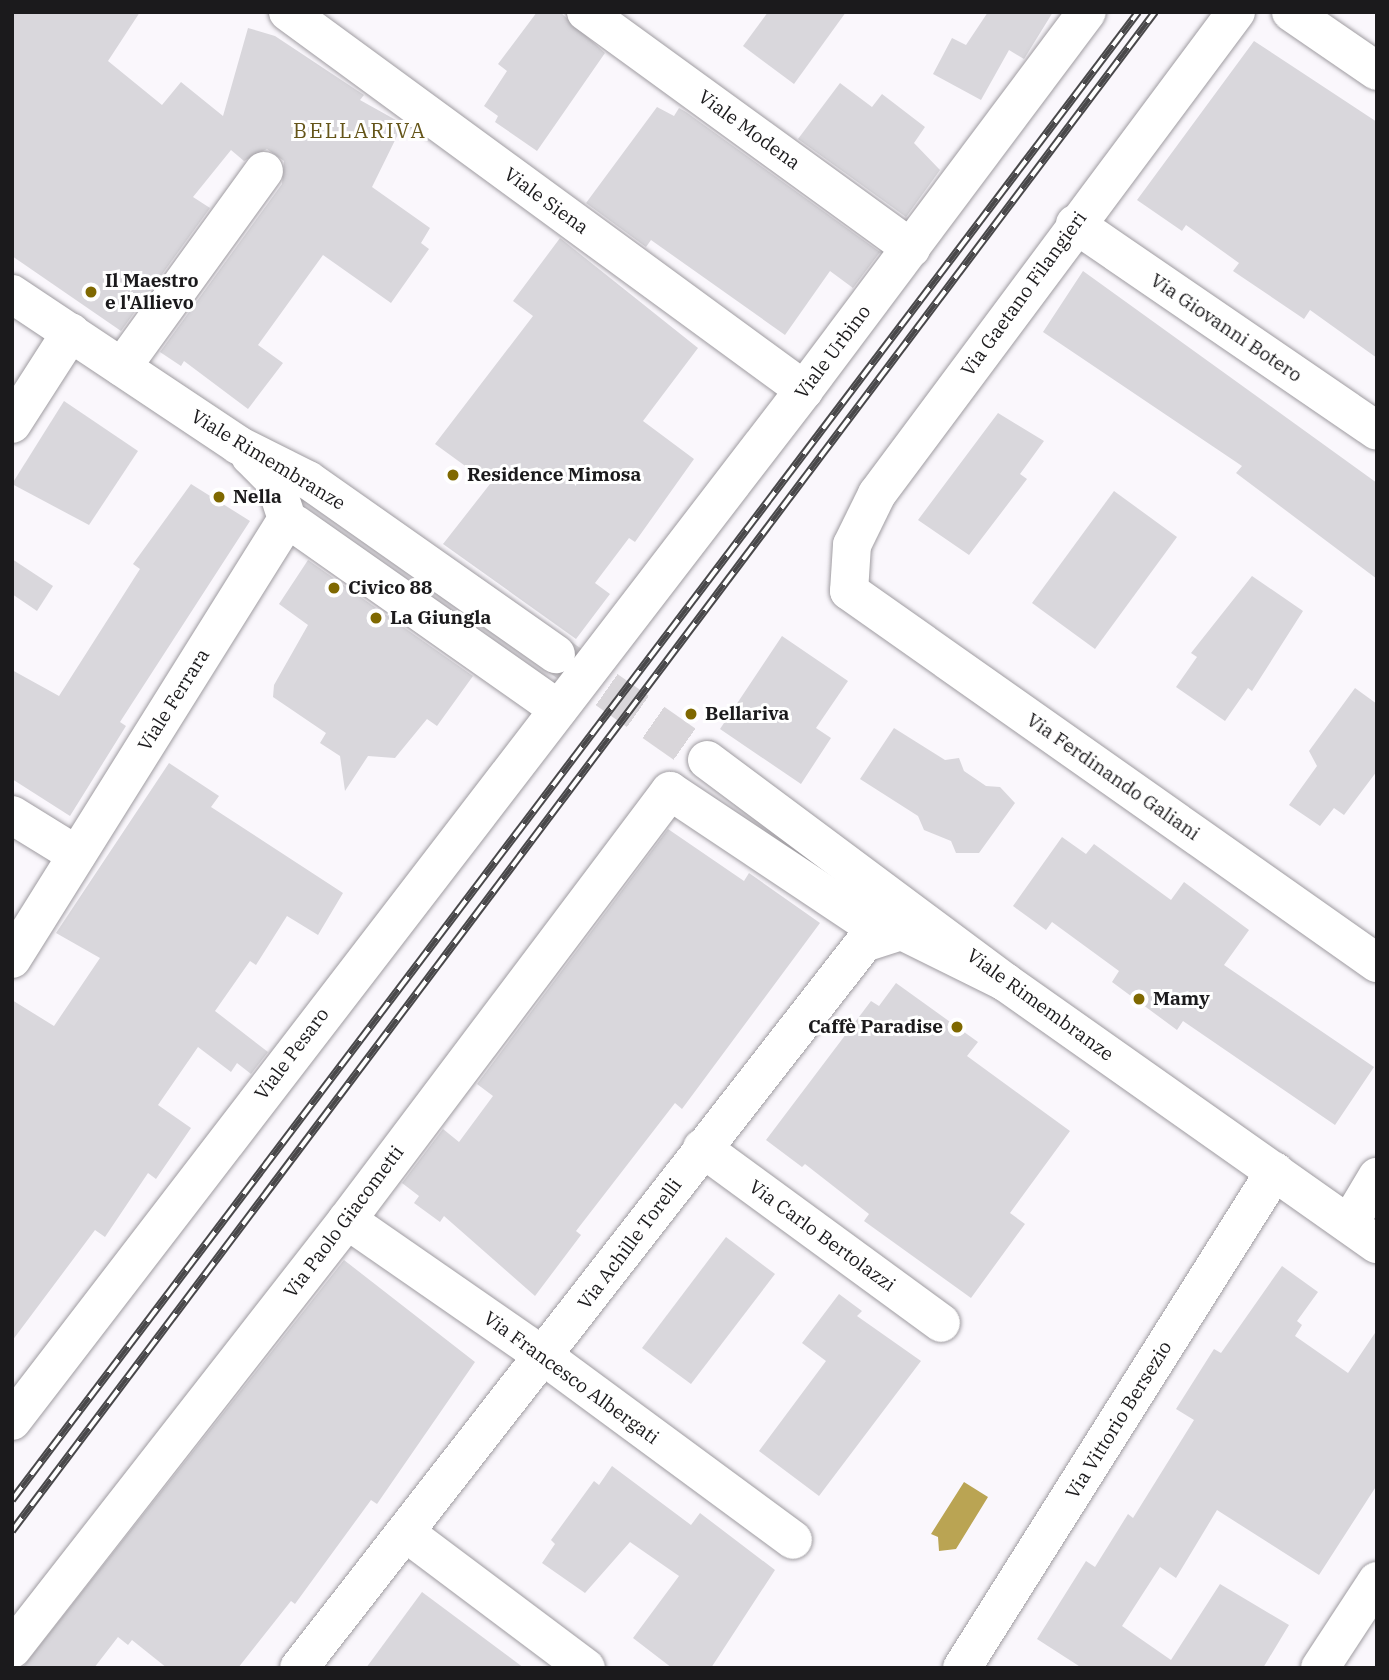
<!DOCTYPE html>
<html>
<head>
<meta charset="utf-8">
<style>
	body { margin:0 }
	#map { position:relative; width:1389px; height:1680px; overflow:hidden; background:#faf7fc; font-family:"IBM Plex Serif",serif }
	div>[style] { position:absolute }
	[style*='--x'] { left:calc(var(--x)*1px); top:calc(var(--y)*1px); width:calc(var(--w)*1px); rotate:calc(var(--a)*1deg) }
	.water>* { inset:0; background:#baa453 }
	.building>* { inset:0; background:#d9d7dc }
	.street-tunnel>* { height:38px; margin-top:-19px; transform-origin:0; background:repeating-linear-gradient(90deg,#d9d6da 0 38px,transparent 0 57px) }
	.roads { filter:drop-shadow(0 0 2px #9f9ca1) drop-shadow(0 0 2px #9f9ca1) }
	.street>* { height:38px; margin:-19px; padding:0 19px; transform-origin:19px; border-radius:19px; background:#fff }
	.rail>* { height:8px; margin-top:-4px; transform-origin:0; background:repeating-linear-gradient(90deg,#fff 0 16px,#49484a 0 32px); box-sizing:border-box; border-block:2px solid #49484a }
	.dots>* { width:19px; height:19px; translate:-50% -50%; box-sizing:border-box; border:4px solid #fff; border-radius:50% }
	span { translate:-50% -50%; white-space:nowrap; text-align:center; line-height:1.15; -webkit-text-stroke:6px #fff; paint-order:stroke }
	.street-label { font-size:19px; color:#1b1a1c }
	.poi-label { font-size:19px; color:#1b1a1c; font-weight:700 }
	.left { translate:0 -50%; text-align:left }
	.right { translate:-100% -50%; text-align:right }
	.neighbourhood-label { font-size:21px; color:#655519; letter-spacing:2px }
	.frame { position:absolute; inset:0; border:14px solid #1b1a1c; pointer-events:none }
</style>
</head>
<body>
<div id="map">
	<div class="water">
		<i style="clip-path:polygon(964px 1482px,988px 1497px,956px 1549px,939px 1551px,938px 1537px,931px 1534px)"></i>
	</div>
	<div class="building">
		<i style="clip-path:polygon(12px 12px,140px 12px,108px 61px,162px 105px,181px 82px,223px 116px,248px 28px,275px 36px,364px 95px,360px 100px,403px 124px,372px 187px,430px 228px,421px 243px,429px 249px,391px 303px,323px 255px,258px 345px,283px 363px,248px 409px,184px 361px,181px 366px,160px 352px,282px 184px,284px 161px,267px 149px,244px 161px,231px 150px,193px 197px,210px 208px,121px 331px,12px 256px)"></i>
		<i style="clip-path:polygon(537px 12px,560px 12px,605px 53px,537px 151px,495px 122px,498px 116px,484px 106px,507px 71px,498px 64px)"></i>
		<i style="clip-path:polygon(768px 12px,846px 12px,794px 84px,743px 46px)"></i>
		<i style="clip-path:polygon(988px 12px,1053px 12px,1024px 59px,1009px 50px,981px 100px,933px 74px,952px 38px,966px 45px)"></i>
		<i style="clip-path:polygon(1254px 41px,1377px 122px,1377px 358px,1310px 310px,1304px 319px,1233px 271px,1239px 263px,1186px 225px,1182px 231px,1137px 200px)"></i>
		<i style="clip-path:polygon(840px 83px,872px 107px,882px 94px,925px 127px,914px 143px,940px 170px,906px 217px,798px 139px)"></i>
		<i style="clip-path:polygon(657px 107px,674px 116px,679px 108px,686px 112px,880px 252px,853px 288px,830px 271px,785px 335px,651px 240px,646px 247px,586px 203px)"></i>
		<i style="clip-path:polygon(560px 238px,698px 348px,643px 421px,694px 459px,635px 542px,629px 538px,595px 583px,610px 594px,576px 639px,443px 544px,490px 484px,435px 444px,533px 316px,513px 301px)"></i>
		<i style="clip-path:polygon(1083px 271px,1377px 483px,1377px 579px,1236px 473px,1242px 466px,1043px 332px)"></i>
		<i style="clip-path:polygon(64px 401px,138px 451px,89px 525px,12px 484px)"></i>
		<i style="clip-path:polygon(998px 413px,1044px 441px,1020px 474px,1027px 479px,969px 555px,918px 520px)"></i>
		<i style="clip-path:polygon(191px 484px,250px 521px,120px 722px,126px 726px,70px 816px,12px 779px,12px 670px,59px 696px,140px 569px,133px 564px)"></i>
		<i style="clip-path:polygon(1114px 491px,1177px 537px,1095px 649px,1032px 603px)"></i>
		<i style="clip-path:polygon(12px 559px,53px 586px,37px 611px,12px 594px)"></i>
		<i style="clip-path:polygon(308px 560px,473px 676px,437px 726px,427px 719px,395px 758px,368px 756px,345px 791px,340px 756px,320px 743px,326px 733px,273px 697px,274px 685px,308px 625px,279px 604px)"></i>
		<i style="clip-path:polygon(1252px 576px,1303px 611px,1252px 691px,1248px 688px,1225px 721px,1176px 687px,1197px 657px,1191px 653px)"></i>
		<i style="clip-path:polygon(782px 636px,848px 681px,816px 728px,831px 738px,801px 784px,720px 729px)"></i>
		<i style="clip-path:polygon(1355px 688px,1377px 704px,1377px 771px,1344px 815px,1334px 808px,1320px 826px,1289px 805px,1317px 766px,1309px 751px)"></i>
		<i style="clip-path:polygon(894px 728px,945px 760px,959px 758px,964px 771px,986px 786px,1000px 787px,1015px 803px,979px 853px,956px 853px,951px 841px,924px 830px,918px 816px,860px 779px)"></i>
		<i style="clip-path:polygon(169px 763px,219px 796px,211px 807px,343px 893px,318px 935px,287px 916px,256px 965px,250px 961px,215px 1011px,268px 1052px,251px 1074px,237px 1063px,231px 1072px,198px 1047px,158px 1105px,191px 1128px,156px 1179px,148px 1173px,105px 1237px,95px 1230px,12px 1341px,12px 1000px,54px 1026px,100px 958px,56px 933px)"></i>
		<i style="clip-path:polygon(668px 829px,744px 881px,749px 873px,820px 923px,682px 1109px,675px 1103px,576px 1231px,581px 1235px,535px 1296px,444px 1216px,440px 1222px,414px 1203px,419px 1196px,402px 1183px,443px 1129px,459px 1142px,493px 1096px,477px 1084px)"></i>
		<i style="clip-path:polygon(1062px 837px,1086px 854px,1094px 844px,1171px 900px,1184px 882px,1249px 930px,1224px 965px,1374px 1067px,1335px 1125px,1183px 1021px,1177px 1030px,1112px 982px,1119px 971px,1052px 922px,1046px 930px,1013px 906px)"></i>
		<i style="clip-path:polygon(896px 983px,978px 1042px,967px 1056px,1070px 1131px,1010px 1213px,1025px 1224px,971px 1298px,864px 1221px,869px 1214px,805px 1164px,802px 1167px,766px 1140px,871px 1001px,879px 1006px)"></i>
		<i style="clip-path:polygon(726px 1237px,775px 1274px,691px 1384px,642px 1348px)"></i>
		<i style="clip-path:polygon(344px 1260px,475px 1362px,377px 1504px,371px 1500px,295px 1604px,291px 1601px,238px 1668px,167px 1668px,132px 1640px,128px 1645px,118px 1637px,94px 1668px,22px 1668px)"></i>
		<i style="clip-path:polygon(1282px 1266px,1318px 1292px,1297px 1321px,1302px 1325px,1295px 1336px,1348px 1373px,1377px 1330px,1377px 1485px,1319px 1575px,1217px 1510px,1176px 1578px,1160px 1567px,1122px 1626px,1171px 1660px,1220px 1584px,1289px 1625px,1263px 1668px,1082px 1668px,1037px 1639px,1086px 1561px,1095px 1567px,1128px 1514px,1133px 1518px,1194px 1420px,1176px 1409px,1214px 1349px,1221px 1353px)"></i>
		<i style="clip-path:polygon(839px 1294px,862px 1311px,857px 1316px,921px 1361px,819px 1496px,759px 1451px,826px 1361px,802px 1343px)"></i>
		<i style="clip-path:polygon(612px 1466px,691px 1525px,700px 1513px,775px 1570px,711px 1668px,672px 1668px,633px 1638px,679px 1576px,630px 1542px,585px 1593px,542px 1563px,555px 1544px,551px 1540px,594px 1481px,599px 1485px)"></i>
		<i style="clip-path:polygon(422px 1592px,524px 1668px,366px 1668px)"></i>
	</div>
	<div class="street-tunnel">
		<i style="--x:560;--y:657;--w:179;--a:35"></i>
	</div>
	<div class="roads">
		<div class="street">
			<i style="--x:288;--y:12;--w:640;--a:36.22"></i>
			<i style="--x:586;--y:12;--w:402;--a:36"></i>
			<i style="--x:1236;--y:12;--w:601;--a:126.68"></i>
			<i style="--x:877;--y:494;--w:57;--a:116.1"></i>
			<i style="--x:852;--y:545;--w:46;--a:93.7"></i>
			<i style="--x:849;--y:591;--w:646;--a:35.17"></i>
			<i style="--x:1291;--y:12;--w:104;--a:34.5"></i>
			<i style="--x:1075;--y:224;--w:366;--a:34.4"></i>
			<i style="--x:12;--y:294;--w:272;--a:33.7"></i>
			<i style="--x:238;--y:445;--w:78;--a:26.6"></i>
			<i style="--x:308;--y:480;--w:303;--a:35.1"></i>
			<i style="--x:122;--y:367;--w:242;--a:-54.1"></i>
			<i style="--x:12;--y:424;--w:109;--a:-57.3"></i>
			<i style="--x:295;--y:524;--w:322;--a:35.1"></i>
			<i style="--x:707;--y:760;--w:372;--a:36.7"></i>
			<i style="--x:1005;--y:982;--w:455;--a:35.2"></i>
			<i style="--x:12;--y:815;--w:76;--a:31.6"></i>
			<i style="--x:12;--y:959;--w:519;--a:-57.99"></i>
			<i style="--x:287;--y:519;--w:41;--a:-108.4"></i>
			<i style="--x:274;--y:480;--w:34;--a:-135"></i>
			<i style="--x:702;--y:1148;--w:296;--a:36.2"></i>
			<i style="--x:347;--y:1220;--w:241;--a:34.7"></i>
			<i style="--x:545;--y:1357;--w:308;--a:36.4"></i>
			<i style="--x:1349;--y:1224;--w:55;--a:-59.2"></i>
			<i style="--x:12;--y:1421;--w:1300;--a:-52.47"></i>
			<i style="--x:804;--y:390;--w:472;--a:-53.2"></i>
			<i style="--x:406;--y:1533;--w:225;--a:36.9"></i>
			<i style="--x:12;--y:1649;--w:544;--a:-52.01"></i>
			<i style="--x:347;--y:1220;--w:537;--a:-53.02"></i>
			<i style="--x:670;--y:791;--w:256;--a:33.7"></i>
			<i style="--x:299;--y:1668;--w:919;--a:-52.07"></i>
			<i style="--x:864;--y:943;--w:40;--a:-18"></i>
			<i style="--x:902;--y:931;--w:115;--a:26.3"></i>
			<i style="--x:962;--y:1668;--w:587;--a:-57.8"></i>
			<i style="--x:1320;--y:1668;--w:104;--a:-56.8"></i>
		</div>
	</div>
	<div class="rail">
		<i style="--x:12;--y:1500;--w:1866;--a:-52.88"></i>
		<i style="--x:12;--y:1531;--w:1901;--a:-53.04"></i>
	</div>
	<div class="dots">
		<i style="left:91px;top:292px;background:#7f6800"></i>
		<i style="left:453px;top:475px;background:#7f6800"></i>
		<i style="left:219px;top:497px;background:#7f6800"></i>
		<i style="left:334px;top:588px;background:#7f6800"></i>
		<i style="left:376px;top:618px;background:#7f6800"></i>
		<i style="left:691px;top:714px;background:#7f6800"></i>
		<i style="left:1139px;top:999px;background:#7f6800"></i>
		<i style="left:957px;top:1027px;background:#7f6800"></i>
	</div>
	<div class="street-label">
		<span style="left:749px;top:130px;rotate:36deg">Viale Modena</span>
		<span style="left:546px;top:201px;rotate:36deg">Viale Siena</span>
		<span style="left:1024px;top:294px;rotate:-54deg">Via Gaetano Filangieri</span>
		<span style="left:1226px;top:328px;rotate:34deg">Via Giovanni Botero</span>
		<span style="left:833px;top:352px;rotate:-53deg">Viale Urbino</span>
		<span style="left:268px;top:460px;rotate:31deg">Viale Rimembranze</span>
		<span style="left:174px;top:700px;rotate:-58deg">Viale Ferrara</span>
		<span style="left:1113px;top:777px;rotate:35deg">Via Ferdinando Galiani</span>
		<span style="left:1040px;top:1005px;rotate:36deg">Viale Rimembranze</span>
		<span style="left:292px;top:1054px;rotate:-53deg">Viale Pesaro</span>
		<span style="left:344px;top:1222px;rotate:-53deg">Via Paolo Giacometti</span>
		<span style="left:822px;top:1236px;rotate:36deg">Via Carlo Bertolazzi</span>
		<span style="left:630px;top:1244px;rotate:-53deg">Via Achille Torelli</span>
		<span style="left:571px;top:1378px;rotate:36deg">Via Francesco Albergati</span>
		<span style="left:1119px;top:1420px;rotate:-58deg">Via Vittorio Bersezio</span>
	</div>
	<div class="poi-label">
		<span class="left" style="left:105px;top:292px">Il Maestro<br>e l'Allievo</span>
		<span class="left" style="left:467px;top:475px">Residence Mimosa</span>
		<span class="left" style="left:233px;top:497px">Nella</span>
		<span class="left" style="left:348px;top:588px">Civico 88</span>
		<span class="left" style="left:390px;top:618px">La Giungla</span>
		<span class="left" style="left:705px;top:714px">Bellariva</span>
		<span class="left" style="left:1153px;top:999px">Mamy</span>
		<span class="right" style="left:943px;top:1027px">Caffè Paradise</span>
	</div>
	<div class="neighbourhood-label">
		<span style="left:360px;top:130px">BELLARIVA</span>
	</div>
	<div class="frame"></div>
</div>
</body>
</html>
